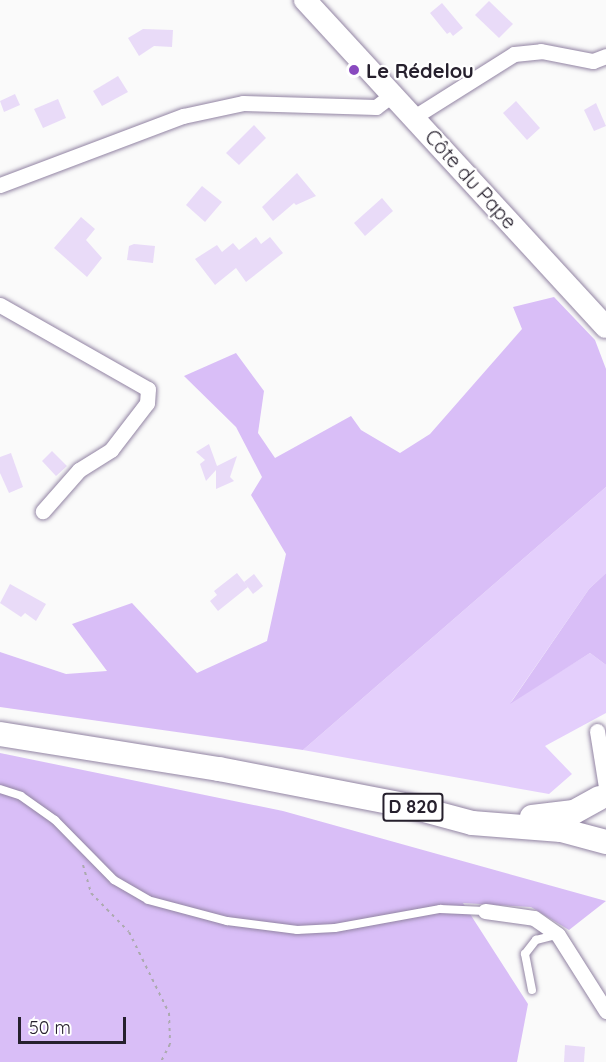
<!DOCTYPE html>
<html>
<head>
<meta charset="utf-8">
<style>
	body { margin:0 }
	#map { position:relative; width:606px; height:1062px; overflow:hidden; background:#fafafa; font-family:Quicksand,sans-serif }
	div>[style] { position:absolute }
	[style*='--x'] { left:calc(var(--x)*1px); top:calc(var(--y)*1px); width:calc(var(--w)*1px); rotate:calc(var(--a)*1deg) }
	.green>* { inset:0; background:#e4cffc }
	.forest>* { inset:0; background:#d9bef7 }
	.building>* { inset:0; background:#e9dbf8 }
	.path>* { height:2px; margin-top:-1px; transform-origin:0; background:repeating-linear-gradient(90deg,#acaaaf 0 3px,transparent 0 7.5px) }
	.roads { filter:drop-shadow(0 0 2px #9284a3) drop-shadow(0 0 2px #9284a3) }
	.lane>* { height:8px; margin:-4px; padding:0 4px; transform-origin:4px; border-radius:4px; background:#fff }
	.street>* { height:15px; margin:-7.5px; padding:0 7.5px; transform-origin:7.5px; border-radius:7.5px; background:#fff }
	.secondary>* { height:22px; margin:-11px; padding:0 11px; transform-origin:11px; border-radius:11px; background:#fff }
	.primary>* { height:24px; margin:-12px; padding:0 12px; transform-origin:12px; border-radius:12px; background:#fff }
	.dots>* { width:16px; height:16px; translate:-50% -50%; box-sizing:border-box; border:3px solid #fff; border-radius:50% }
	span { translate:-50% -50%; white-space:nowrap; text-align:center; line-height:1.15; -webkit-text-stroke:4.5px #fff; paint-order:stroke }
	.shield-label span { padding:2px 4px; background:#fff; border:2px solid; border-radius:4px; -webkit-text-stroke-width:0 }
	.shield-label { font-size:18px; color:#26202d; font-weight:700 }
	.poi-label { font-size:20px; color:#26202d; font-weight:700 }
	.left { translate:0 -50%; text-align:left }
	.street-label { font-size:20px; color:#26202d }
	.scale { position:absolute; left:18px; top:1017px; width:108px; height:27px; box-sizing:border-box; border:3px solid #26202d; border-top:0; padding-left:8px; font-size:18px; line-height:21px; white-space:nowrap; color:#26202d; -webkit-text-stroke:4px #fff; paint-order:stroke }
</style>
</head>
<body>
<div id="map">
	<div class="green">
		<i style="clip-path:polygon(606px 487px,606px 573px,589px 589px,511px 702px,590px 653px,606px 665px,606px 713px,545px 746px,572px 774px,549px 794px,303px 750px)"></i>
	</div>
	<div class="forest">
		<i style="clip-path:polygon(554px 297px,595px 340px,606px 369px,606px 487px,303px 750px,0 707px,0 652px,66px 674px,107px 671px,72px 624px,132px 603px,197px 673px,267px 641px,286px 554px,251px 495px,262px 477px,236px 427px,184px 376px,236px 353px,264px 391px,258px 433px,275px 458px,351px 416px,361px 430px,400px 453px,430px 434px,522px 329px,513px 307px)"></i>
		<i style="clip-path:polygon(606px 573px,606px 665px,590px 653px,510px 704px,589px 589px)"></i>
		<i style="clip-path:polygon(0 753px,283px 811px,606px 901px,569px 930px,531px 907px,463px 903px,528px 1004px,517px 1062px,0 1062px)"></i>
	</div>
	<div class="building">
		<i style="clip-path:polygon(489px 1px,513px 24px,499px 38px,475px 15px)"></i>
		<i style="clip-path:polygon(442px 3px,463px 28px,453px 36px,450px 32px,447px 34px,430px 13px)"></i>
		<i style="clip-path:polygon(143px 29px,173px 30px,172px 47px,154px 46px,139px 56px,128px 38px)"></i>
		<i style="clip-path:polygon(118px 76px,128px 92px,102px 106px,93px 91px)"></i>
		<i style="clip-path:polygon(15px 94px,20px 105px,4px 112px,0 101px)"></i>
		<i style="clip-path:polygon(58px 99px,66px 118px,43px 128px,34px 109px)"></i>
		<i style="clip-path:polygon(516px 101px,540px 128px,527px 140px,503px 113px)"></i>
		<i style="clip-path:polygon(596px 103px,606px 126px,594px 131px,584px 110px)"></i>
		<i style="clip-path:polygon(254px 125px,266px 138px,239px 165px,226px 153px)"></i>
		<i style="clip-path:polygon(297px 173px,316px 196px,296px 205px,294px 203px,273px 221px,262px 207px)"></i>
		<i style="clip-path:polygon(202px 186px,222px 202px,205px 222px,186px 205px)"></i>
		<i style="clip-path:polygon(382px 198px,393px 211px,365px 236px,354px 223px)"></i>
		<i style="clip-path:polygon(81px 217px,95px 229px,86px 240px,102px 258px,87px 277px,54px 248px)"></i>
		<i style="clip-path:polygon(256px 237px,261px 244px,270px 237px,283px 253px,246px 282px,236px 268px,215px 285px,195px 259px,217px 245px,222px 252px,233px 243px,239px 250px)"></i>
		<i style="clip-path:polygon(134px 244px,155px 246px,153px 263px,127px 260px,129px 246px)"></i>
		<i style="clip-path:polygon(209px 444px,217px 466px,237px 456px,230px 477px,234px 481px,216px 489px,216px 470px,206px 481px,200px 464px,205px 460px,196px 452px)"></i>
		<i style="clip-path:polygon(52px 451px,67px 466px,56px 476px,42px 461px)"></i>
		<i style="clip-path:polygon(11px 453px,23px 487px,9px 493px,0 473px,0 457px)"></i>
		<i style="clip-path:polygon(237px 573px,248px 587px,218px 611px,210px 601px,217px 595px,214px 591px)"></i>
		<i style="clip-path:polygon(254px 574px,263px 586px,253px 594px,244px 582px)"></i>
		<i style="clip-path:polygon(10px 584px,46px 604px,36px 621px,25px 613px,21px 617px,0 603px)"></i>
		<i style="clip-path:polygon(565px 1045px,585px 1047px,584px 1062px,564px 1062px)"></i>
	</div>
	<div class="path">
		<i style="--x:83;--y:865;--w:29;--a:74"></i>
		<i style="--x:91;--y:893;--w:54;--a:45.7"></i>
		<i style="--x:129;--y:932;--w:90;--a:63.7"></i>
		<i style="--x:169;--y:1013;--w:31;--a:88"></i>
		<i style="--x:170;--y:1044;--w:20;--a:117"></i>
	</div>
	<div class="roads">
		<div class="lane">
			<i style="--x:0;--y:789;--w:22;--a:18"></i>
			<i style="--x:21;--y:796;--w:42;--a:35.2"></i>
			<i style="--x:55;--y:820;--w:84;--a:45.5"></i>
			<i style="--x:114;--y:880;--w:39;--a:30"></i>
			<i style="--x:148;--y:900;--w:82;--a:14.9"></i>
			<i style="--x:227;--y:921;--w:71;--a:7.3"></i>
			<i style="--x:297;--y:930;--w:38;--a:-3"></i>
			<i style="--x:335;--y:928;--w:107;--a:-10.3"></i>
			<i style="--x:440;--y:909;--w:45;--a:2.5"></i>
			<i style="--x:532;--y:990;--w:37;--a:-101"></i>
			<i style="--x:525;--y:954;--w:18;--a:-52"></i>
			<i style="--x:536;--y:940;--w:21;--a:-14"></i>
		</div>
		<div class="street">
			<i style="--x:414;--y:117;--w:118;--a:-32.2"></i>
			<i style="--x:514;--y:54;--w:27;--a:-6"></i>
			<i style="--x:541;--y:51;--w:53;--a:10.9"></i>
			<i style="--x:593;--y:61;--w:14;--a:-21"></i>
			<i style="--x:0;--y:185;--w:196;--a:-20.7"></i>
			<i style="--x:183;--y:116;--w:61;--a:-12.2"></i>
			<i style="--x:243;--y:103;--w:133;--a:1.7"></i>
			<i style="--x:376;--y:107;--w:21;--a:-37"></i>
			<i style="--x:0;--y:305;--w:170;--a:29.6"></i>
			<i style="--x:148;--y:389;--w:14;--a:94"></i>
			<i style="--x:147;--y:403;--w:59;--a:127.5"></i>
			<i style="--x:111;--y:450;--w:38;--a:148"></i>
			<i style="--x:79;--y:470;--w:55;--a:131.3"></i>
			<i style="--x:597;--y:731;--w:57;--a:80.9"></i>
			<i style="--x:485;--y:911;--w:49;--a:8.1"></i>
			<i style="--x:534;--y:918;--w:29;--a:35"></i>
			<i style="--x:558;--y:935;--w:90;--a:57.7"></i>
		</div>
		<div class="secondary">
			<i style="--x:305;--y:0;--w:444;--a:47.4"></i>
		</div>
		<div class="primary">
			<i style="--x:0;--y:734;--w:222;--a:9.1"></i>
			<i style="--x:219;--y:769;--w:194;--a:11"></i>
			<i style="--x:409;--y:806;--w:65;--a:15.1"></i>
			<i style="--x:472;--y:823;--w:89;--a:4.5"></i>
			<i style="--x:561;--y:830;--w:47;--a:14.9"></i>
			<i style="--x:532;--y:817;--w:42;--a:-6.8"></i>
			<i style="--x:574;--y:812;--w:29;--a:-29"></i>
		</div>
	</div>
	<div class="dots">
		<i style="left:354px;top:70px;background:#894abf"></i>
	</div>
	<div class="shield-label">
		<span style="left:413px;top:807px">D 820</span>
	</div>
	<div class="poi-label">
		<span class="left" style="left:366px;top:70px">Le Rédelou</span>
	</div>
	<div class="street-label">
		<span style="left:471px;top:179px;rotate:48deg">Côte du Pape</span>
	</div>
	<div class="scale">50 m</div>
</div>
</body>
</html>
